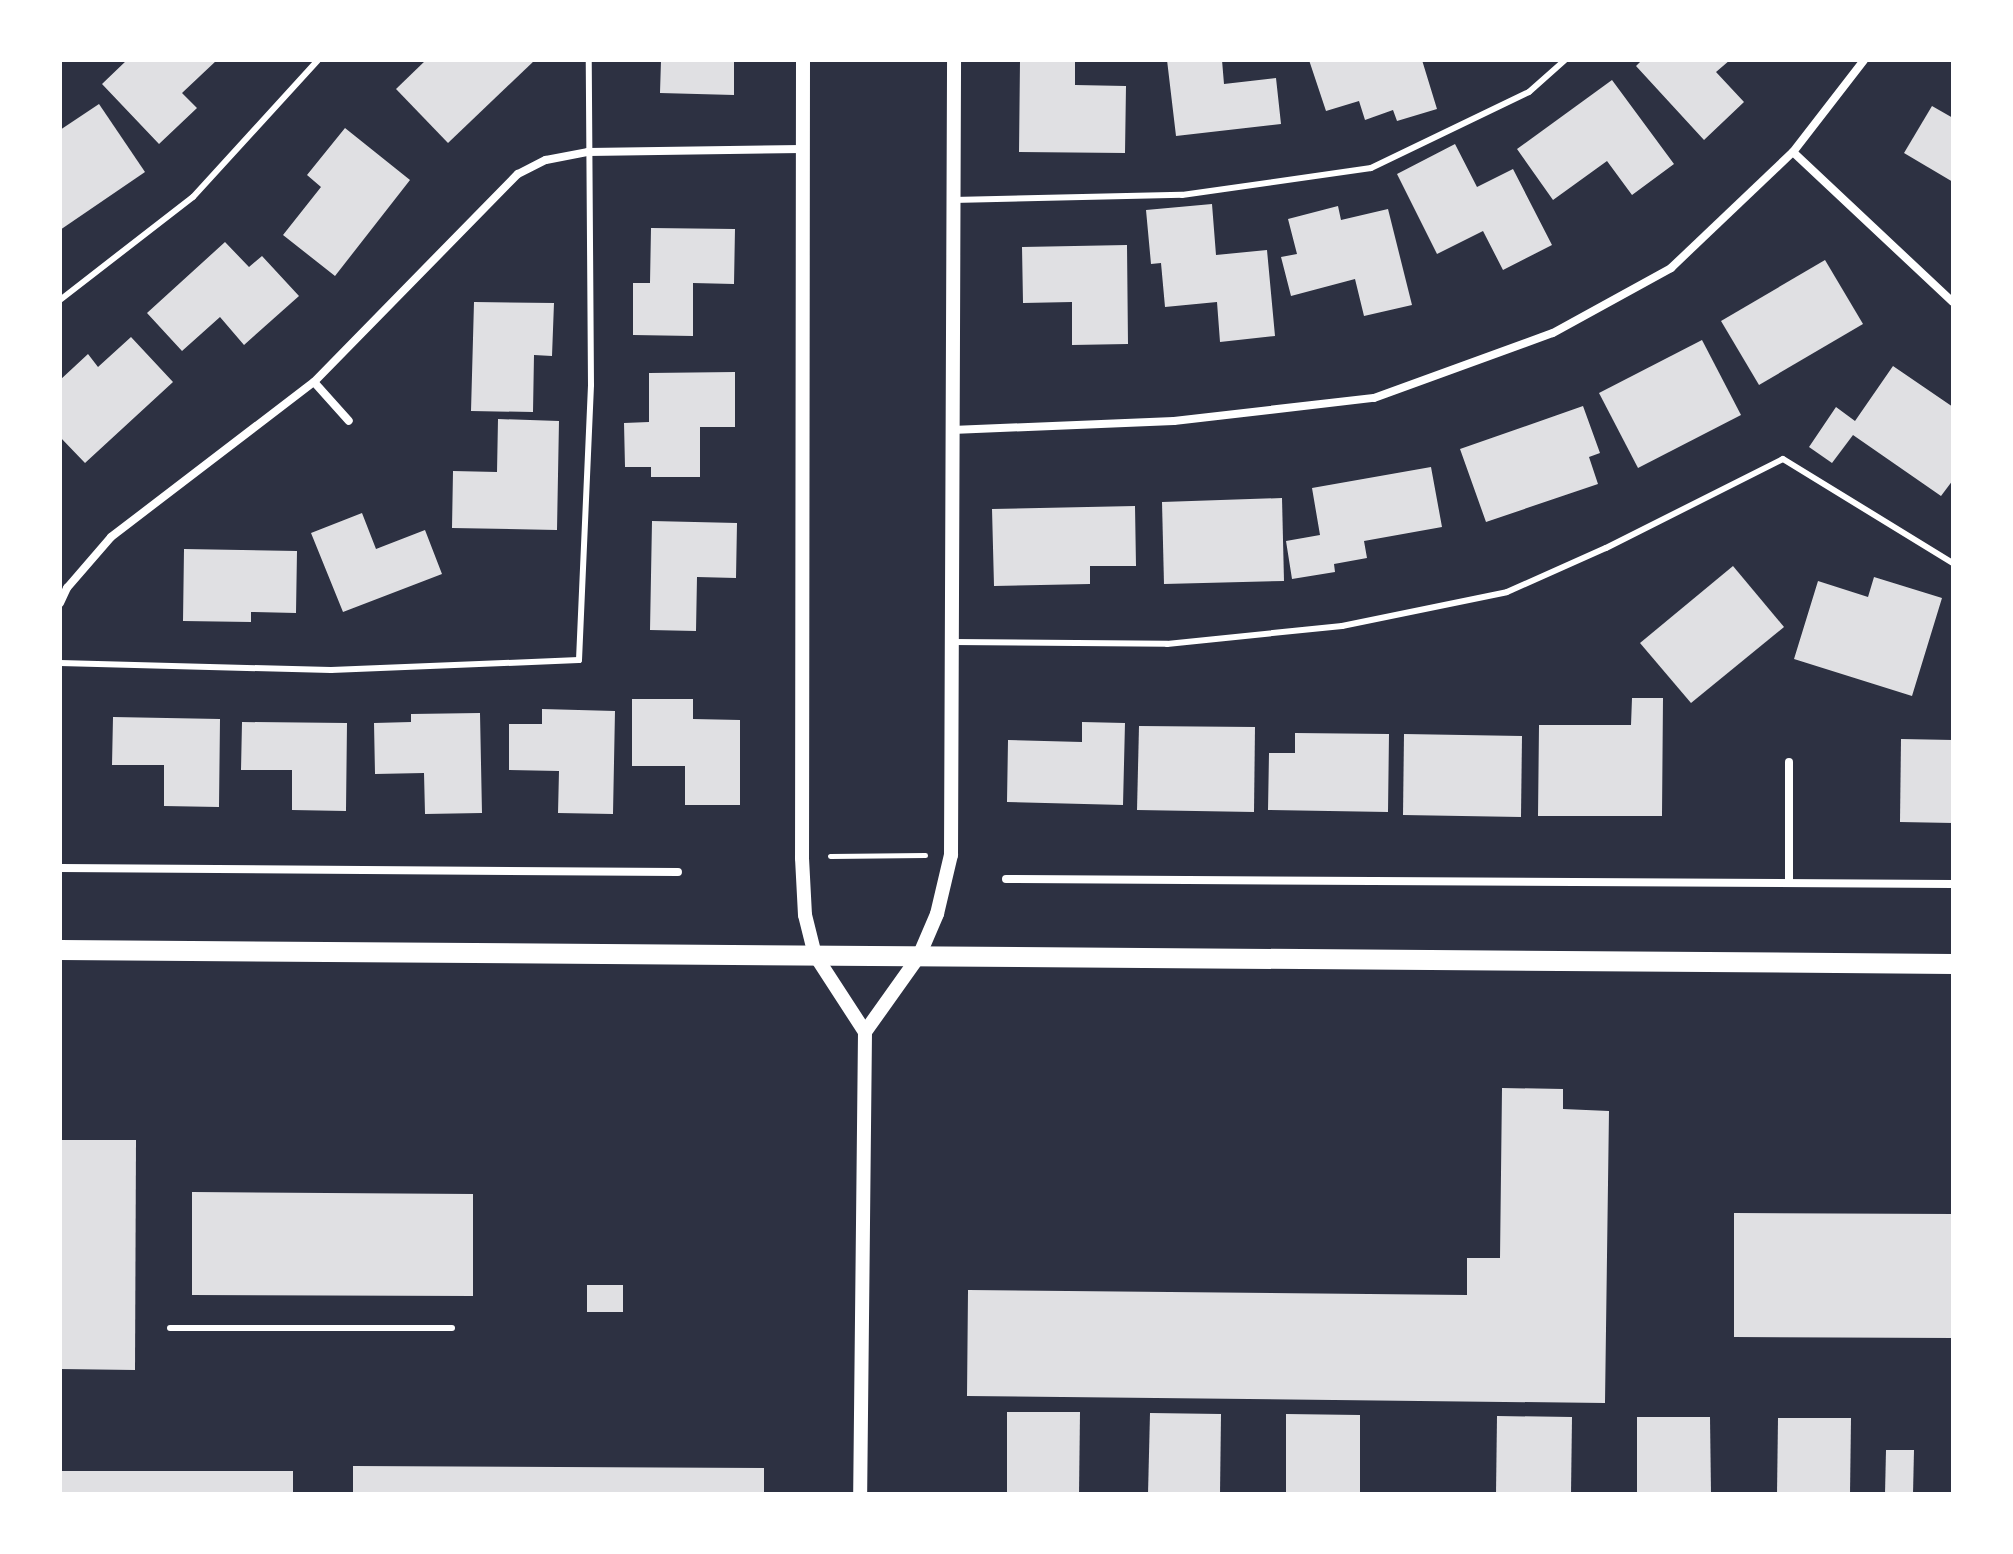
<!DOCTYPE html>
<html>
<head>
<meta charset="utf-8">
<style>
	body { margin:0 }
	#map { position:relative; width:2013px; height:1554px; overflow:hidden; background:#2d3142; font-family:"Space Grotesk",sans-serif }
	div>[style] { position:absolute }
	[style*='--x'] { left:calc(var(--x)*1px); top:calc(var(--y)*1px); width:calc(var(--w)*1px); rotate:calc(var(--a)*1deg) }
	.building>* { inset:0; background:#e0e0e3 }
	.path>* { height:5px; margin:-2.5px; padding:0 2.5px; transform-origin:2.5px; border-radius:2.5px; background:#fff }
	.service>* { height:6px; margin:-3px; padding:0 3px; transform-origin:3px; border-radius:3px; background:#fff }
	.minor>* { height:8px; margin:-4px; padding:0 4px; transform-origin:4px; border-radius:4px; background:#fff }
	.tertiary>* { height:14px; margin:-7px; padding:0 7px; transform-origin:7px; border-radius:7px; background:#fff }
	.primary>* { height:20px; margin:-10px; padding:0 10px; transform-origin:10px; border-radius:10px; background:#fff }
	span { translate:-50% -50%; white-space:nowrap; text-align:center; line-height:1.15; -webkit-text-stroke:6px #fff; paint-order:stroke }
	.frame { position:absolute; inset:0; border:62px solid #fff; pointer-events:none }
</style>
</head>
<body>
<div id="map">
	<div class="building">
		<i style="clip-path:polygon(127px 60px,217px 60px,182px 93px,197px 108px,159px 144px,102px 84px)"></i>
		<i style="clip-path:polygon(426px 60px,535px 60px,448px 143px,396px 89px)"></i>
		<i style="clip-path:polygon(661px 60px,734px 60px,734px 95px,660px 93px)"></i>
		<i style="clip-path:polygon(1020px 60px,1075px 60px,1075px 85px,1126px 86px,1125px 153px,1019px 152px)"></i>
		<i style="clip-path:polygon(1167px 60px,1222px 60px,1224px 84px,1276px 78px,1281px 124px,1176px 136px)"></i>
		<i style="clip-path:polygon(1309px 60px,1422px 60px,1437px 109px,1397px 121px,1393px 110px,1365px 120px,1359px 101px,1326px 111px)"></i>
		<i style="clip-path:polygon(1642px 60px,1730px 60px,1716px 72px,1744px 102px,1704px 140px,1636px 66px)"></i>
		<i style="clip-path:polygon(1612px 80px,1674px 164px,1632px 195px,1607px 161px,1553px 200px,1517px 149px)"></i>
		<i style="clip-path:polygon(99px 104px,145px 172px,60px 230px,60px 130px)"></i>
		<i style="clip-path:polygon(1932px 106px,1953px 118px,1953px 182px,1904px 153px)"></i>
		<i style="clip-path:polygon(345px 128px,410px 180px,335px 276px,283px 235px,321px 187px,307px 175px)"></i>
		<i style="clip-path:polygon(1455px 144px,1477px 187px,1513px 169px,1552px 245px,1503px 270px,1483px 231px,1437px 254px,1397px 174px)"></i>
		<i style="clip-path:polygon(1212px 204px,1216px 255px,1267px 250px,1275px 336px,1220px 342px,1217px 302px,1165px 307px,1161px 263px,1151px 264px,1146px 210px)"></i>
		<i style="clip-path:polygon(1338px 206px,1341px 220px,1388px 209px,1412px 305px,1364px 316px,1355px 279px,1291px 296px,1281px 257px,1297px 254px,1288px 219px)"></i>
		<i style="clip-path:polygon(651px 228px,735px 229px,734px 284px,693px 283px,693px 336px,633px 335px,633px 283px,650px 283px)"></i>
		<i style="clip-path:polygon(225px 242px,249px 267px,262px 256px,299px 296px,244px 345px,220px 317px,182px 351px,147px 313px)"></i>
		<i style="clip-path:polygon(1127px 245px,1128px 344px,1072px 345px,1072px 302px,1023px 303px,1022px 247px)"></i>
		<i style="clip-path:polygon(1825px 260px,1863px 324px,1759px 385px,1721px 321px)"></i>
		<i style="clip-path:polygon(474px 302px,554px 303px,552px 356px,534px 355px,533px 412px,471px 411px)"></i>
		<i style="clip-path:polygon(131px 337px,173px 382px,85px 463px,60px 437px,60px 380px,88px 354px,98px 367px)"></i>
		<i style="clip-path:polygon(1702px 340px,1741px 415px,1638px 468px,1599px 393px)"></i>
		<i style="clip-path:polygon(1893px 366px,1953px 407px,1953px 480px,1941px 496px,1853px 435px,1832px 463px,1809px 447px,1836px 407px,1855px 421px)"></i>
		<i style="clip-path:polygon(735px 372px,735px 427px,700px 427px,700px 477px,651px 477px,651px 467px,625px 467px,624px 423px,649px 422px,649px 373px)"></i>
		<i style="clip-path:polygon(1583px 406px,1600px 453px,1589px 457px,1598px 484px,1486px 522px,1460px 449px)"></i>
		<i style="clip-path:polygon(498px 419px,559px 421px,557px 530px,452px 528px,453px 471px,497px 472px)"></i>
		<i style="clip-path:polygon(1431px 467px,1442px 527px,1364px 541px,1367px 558px,1334px 564px,1335px 572px,1292px 579px,1286px 541px,1320px 535px,1312px 488px)"></i>
		<i style="clip-path:polygon(1282px 498px,1284px 581px,1164px 584px,1162px 502px)"></i>
		<i style="clip-path:polygon(1135px 506px,1136px 566px,1090px 566px,1090px 584px,994px 586px,992px 509px)"></i>
		<i style="clip-path:polygon(362px 513px,376px 549px,425px 530px,442px 574px,343px 612px,311px 533px)"></i>
		<i style="clip-path:polygon(652px 521px,737px 523px,736px 578px,697px 577px,696px 631px,650px 630px)"></i>
		<i style="clip-path:polygon(184px 549px,297px 551px,296px 613px,251px 612px,251px 622px,183px 621px)"></i>
		<i style="clip-path:polygon(1733px 566px,1784px 627px,1691px 703px,1640px 643px)"></i>
		<i style="clip-path:polygon(1874px 577px,1942px 598px,1912px 696px,1794px 659px,1818px 581px,1868px 597px)"></i>
		<i style="clip-path:polygon(1632px 698px,1663px 698px,1662px 816px,1538px 816px,1539px 725px,1631px 725px)"></i>
		<i style="clip-path:polygon(632px 699px,693px 699px,693px 719px,740px 720px,740px 805px,685px 805px,685px 766px,632px 766px)"></i>
		<i style="clip-path:polygon(542px 709px,615px 711px,613px 814px,558px 813px,559px 771px,509px 770px,509px 724px,542px 724px)"></i>
		<i style="clip-path:polygon(480px 713px,482px 813px,425px 814px,424px 773px,375px 774px,374px 723px,411px 722px,411px 714px)"></i>
		<i style="clip-path:polygon(113px 717px,220px 719px,219px 807px,164px 806px,164px 765px,112px 765px)"></i>
		<i style="clip-path:polygon(242px 722px,347px 723px,346px 811px,292px 810px,292px 770px,241px 770px)"></i>
		<i style="clip-path:polygon(1082px 722px,1125px 723px,1123px 805px,1007px 802px,1008px 740px,1082px 742px)"></i>
		<i style="clip-path:polygon(1139px 726px,1255px 727px,1254px 812px,1137px 810px)"></i>
		<i style="clip-path:polygon(1295px 733px,1389px 734px,1388px 812px,1268px 810px,1269px 753px,1295px 753px)"></i>
		<i style="clip-path:polygon(1404px 734px,1522px 736px,1521px 817px,1403px 815px)"></i>
		<i style="clip-path:polygon(1901px 739px,1953px 740px,1953px 823px,1900px 822px)"></i>
		<i style="clip-path:polygon(1502px 1088px,1563px 1089px,1563px 1109px,1609px 1111px,1605px 1403px,967px 1396px,968px 1290px,1467px 1295px,1467px 1258px,1500px 1258px)"></i>
		<i style="clip-path:polygon(60px 1140px,136px 1140px,135px 1370px,60px 1369px)"></i>
		<i style="clip-path:polygon(192px 1192px,473px 1194px,473px 1296px,192px 1295px)"></i>
		<i style="clip-path:polygon(1734px 1213px,1953px 1214px,1953px 1338px,1734px 1337px)"></i>
		<i style="clip-path:polygon(587px 1285px,623px 1285px,623px 1312px,587px 1312px)"></i>
		<i style="clip-path:polygon(1007px 1412px,1080px 1412px,1079px 1494px,1007px 1494px)"></i>
		<i style="clip-path:polygon(1150px 1413px,1221px 1414px,1220px 1494px,1148px 1494px)"></i>
		<i style="clip-path:polygon(1286px 1414px,1360px 1415px,1360px 1494px,1286px 1494px)"></i>
		<i style="clip-path:polygon(1497px 1416px,1572px 1417px,1571px 1494px,1496px 1494px)"></i>
		<i style="clip-path:polygon(1637px 1417px,1710px 1417px,1711px 1494px,1637px 1494px)"></i>
		<i style="clip-path:polygon(1778px 1418px,1851px 1418px,1850px 1494px,1777px 1494px)"></i>
		<i style="clip-path:polygon(1886px 1450px,1914px 1450px,1913px 1494px,1885px 1494px)"></i>
		<i style="clip-path:polygon(353px 1466px,764px 1468px,764px 1494px,353px 1494px)"></i>
		<i style="clip-path:polygon(60px 1471px,293px 1471px,293px 1494px,60px 1494px)"></i>
	</div>
	<div class="path">
		<i style="--x:830;--y:856;--w:95;--a:-0.6"></i>
	</div>
	<div class="service">
		<i style="--x:953;--y:200;--w:229;--a:-1.3"></i>
		<i style="--x:1182;--y:195;--w:191;--a:-8.1"></i>
		<i style="--x:1371;--y:168;--w:175;--a:-25.7"></i>
		<i style="--x:1529;--y:92;--w:48;--a:-41.6"></i>
		<i style="--x:60;--y:300;--w:168;--a:-37.8"></i>
		<i style="--x:193;--y:197;--w:185;--a:-47.6"></i>
		<i style="--x:953;--y:642;--w:214;--a:0.5"></i>
		<i style="--x:1167;--y:644;--w:176;--a:-5.9"></i>
		<i style="--x:1342;--y:626;--w:168;--a:-11.6"></i>
		<i style="--x:1507;--y:592;--w:108;--a:-24"></i>
		<i style="--x:1606;--y:548;--w:198;--a:-26.7"></i>
		<i style="--x:1783;--y:459;--w:199;--a:31.5"></i>
		<i style="--x:60;--y:663;--w:271;--a:1.5"></i>
		<i style="--x:331;--y:670;--w:248;--a:-2.3"></i>
		<i style="--x:579;--y:660;--w:275;--a:-87.5"></i>
		<i style="--x:591;--y:385;--w:325;--a:-90.4"></i>
		<i style="--x:170;--y:1328;--w:282;--a:0"></i>
	</div>
	<div class="minor">
		<i style="--x:1793;--y:152;--w:219;--a:43.2"></i>
		<i style="--x:314;--y:382;--w:52;--a:48.1"></i>
		<i style="--x:952;--y:430;--w:222;--a:-2.3"></i>
		<i style="--x:1174;--y:421;--w:201;--a:-6.6"></i>
		<i style="--x:1374;--y:398;--w:190;--a:-20"></i>
		<i style="--x:1553;--y:333;--w:135;--a:-28.8"></i>
		<i style="--x:1671;--y:268;--w:168;--a:-43.6"></i>
		<i style="--x:1793;--y:152;--w:116;--a:-52.3"></i>
		<i style="--x:60;--y:603;--w:17;--a:-65"></i>
		<i style="--x:67;--y:588;--w:67;--a:-49.2"></i>
		<i style="--x:111;--y:537;--w:255;--a:-37.4"></i>
		<i style="--x:314;--y:382;--w:291;--a:-45.6"></i>
		<i style="--x:518;--y:174;--w:31;--a:-27"></i>
		<i style="--x:546;--y:160;--w:43;--a:-10.8"></i>
		<i style="--x:588;--y:152;--w:214;--a:-0.8"></i>
		<i style="--x:1789;--y:762;--w:121;--a:90"></i>
		<i style="--x:60;--y:868;--w:618;--a:0.37"></i>
		<i style="--x:1006;--y:879;--w:947;--a:0.3"></i>
	</div>
	<div class="tertiary">
		<i style="--x:803;--y:60;--w:798;--a:90.07"></i>
		<i style="--x:802;--y:858;--w:57;--a:87"></i>
		<i style="--x:805;--y:915;--w:41;--a:76"></i>
		<i style="--x:815;--y:955;--w:92;--a:57"></i>
		<i style="--x:865;--y:1032;--w:462;--a:90.6"></i>
		<i style="--x:865;--y:1032;--w:93;--a:-54.6"></i>
		<i style="--x:919;--y:956;--w:46;--a:-66.8"></i>
		<i style="--x:937;--y:914;--w:61;--a:-76.7"></i>
		<i style="--x:951;--y:855;--w:795;--a:-89.78"></i>
	</div>
	<div class="primary">
		<i style="--x:60;--y:950;--w:1893;--a:0.42"></i>
	</div>
	<div class="frame"></div>
</div>
</body>
</html>
